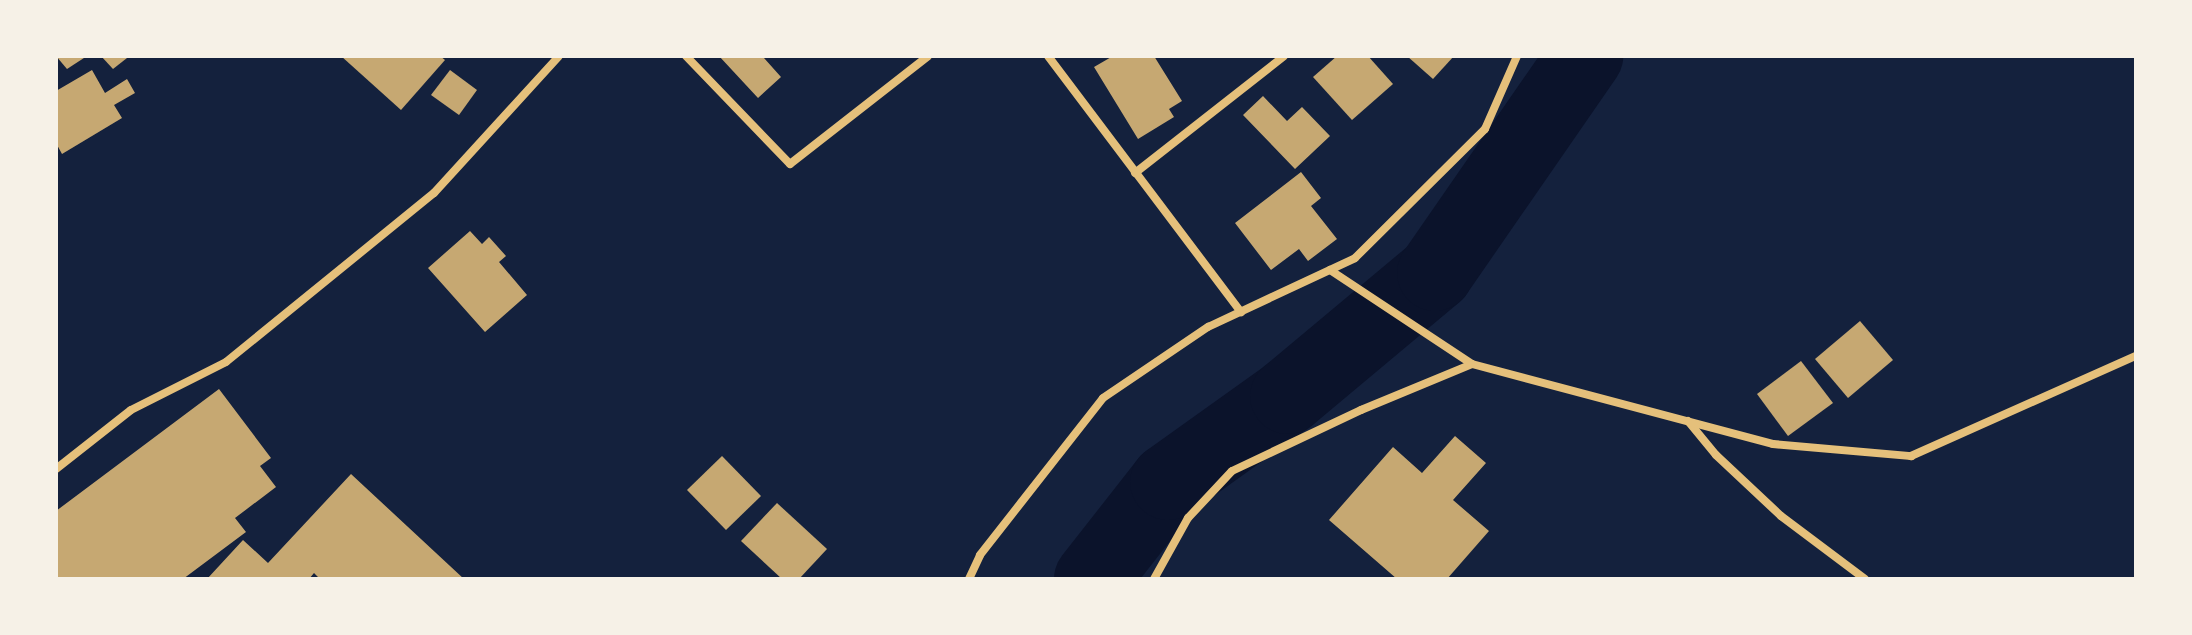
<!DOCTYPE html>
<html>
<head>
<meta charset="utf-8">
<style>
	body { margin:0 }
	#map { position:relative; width:2192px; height:635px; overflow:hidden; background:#14213d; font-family:"PT Sans",sans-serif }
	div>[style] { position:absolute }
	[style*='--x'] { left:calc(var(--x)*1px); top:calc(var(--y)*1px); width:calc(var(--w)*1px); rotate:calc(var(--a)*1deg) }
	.river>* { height:76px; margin:-38px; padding:0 38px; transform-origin:38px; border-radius:38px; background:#0b132b }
	.building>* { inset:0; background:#c6a872 }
	.minor>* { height:8px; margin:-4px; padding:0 4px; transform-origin:4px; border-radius:4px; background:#e5c07b }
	span { translate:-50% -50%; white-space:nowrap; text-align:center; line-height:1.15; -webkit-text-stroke:6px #f6f1e7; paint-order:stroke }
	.frame { position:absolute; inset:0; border:58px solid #f6f1e7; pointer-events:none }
</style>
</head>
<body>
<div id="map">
	<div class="river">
		<i style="--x:1092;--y:579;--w:123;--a:-51.9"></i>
		<i style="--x:1168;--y:482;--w:148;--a:-35.6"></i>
		<i style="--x:1288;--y:396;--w:192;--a:-39.9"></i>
		<i style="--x:1435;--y:273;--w:264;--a:-55.3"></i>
	</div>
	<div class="building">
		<i style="clip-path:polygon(56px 56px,87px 56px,67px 69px)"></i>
		<i style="clip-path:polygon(101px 56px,125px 56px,127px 58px,113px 69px)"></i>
		<i style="clip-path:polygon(341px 56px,440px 56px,445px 60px,401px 110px)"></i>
		<i style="clip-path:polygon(719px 56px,767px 56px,764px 58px,781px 77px,758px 98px)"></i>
		<i style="clip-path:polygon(1113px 56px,1154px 56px,1182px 101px,1169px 109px,1174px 117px,1138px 139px,1094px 67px)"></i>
		<i style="clip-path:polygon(1337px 56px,1368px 56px,1393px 84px,1352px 120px,1313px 77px)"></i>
		<i style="clip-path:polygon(1407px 56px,1454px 56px,1433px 79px)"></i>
		<i style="clip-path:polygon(92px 70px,105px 93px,127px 79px,135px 93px,114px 105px,122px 118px,62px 154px,56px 143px,56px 91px)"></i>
		<i style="clip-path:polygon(450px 70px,477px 90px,459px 115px,431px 95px)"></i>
		<i style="clip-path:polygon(1263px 96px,1287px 121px,1302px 107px,1330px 136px,1295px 169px,1243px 115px)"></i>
		<i style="clip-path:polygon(1301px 172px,1321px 198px,1311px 206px,1337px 239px,1308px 261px,1299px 249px,1271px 270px,1235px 223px)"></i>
		<i style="clip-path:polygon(470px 231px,482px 244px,489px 237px,506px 256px,499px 262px,527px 295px,485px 332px,428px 268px)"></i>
		<i style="clip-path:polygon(1860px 321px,1893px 360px,1848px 398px,1815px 359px)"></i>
		<i style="clip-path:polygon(1801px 361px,1833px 403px,1788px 436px,1757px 394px)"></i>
		<i style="clip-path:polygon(219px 389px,271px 458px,260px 466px,276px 487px,235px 518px,246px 532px,183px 579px,56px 579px,56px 511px)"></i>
		<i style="clip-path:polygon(1455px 436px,1486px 463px,1453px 500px,1489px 531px,1447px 579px,1397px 579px,1329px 520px,1393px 447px,1422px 473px)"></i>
		<i style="clip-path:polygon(722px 456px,761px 496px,726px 530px,687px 490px)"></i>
		<i style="clip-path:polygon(351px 474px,464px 579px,320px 579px,314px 573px,309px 579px,207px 579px,243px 540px,268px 563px)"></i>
		<i style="clip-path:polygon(777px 503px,827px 549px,799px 579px,782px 579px,741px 541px)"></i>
	</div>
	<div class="minor">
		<i style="--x:686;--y:56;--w:150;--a:46.1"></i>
		<i style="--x:790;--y:164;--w:175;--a:-38"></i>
		<i style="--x:1048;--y:56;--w:321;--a:53"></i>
		<i style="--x:1135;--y:173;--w:189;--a:-38.1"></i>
		<i style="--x:1330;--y:270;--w:170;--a:33.5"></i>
		<i style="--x:1688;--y:421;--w:44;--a:50.5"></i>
		<i style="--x:1716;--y:455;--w:89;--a:43.2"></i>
		<i style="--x:1781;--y:516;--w:105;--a:36.9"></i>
		<i style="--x:56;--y:469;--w:95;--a:-38.2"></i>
		<i style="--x:131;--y:410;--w:106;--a:-26.8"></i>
		<i style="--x:226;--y:362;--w:268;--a:-39.1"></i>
		<i style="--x:434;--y:193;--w:185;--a:-47.6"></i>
		<i style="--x:969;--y:579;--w:26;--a:-65"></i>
		<i style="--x:980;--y:555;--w:199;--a:-51.9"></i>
		<i style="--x:1103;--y:398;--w:127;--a:-34.1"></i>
		<i style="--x:1208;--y:327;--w:162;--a:-25.1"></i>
		<i style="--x:1355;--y:258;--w:183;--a:-44.8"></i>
		<i style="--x:1485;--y:129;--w:80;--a:-66.3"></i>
		<i style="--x:1154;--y:579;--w:70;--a:-60.9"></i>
		<i style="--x:1188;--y:518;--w:64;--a:-46.9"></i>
		<i style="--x:1232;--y:471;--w:143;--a:-25.3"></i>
		<i style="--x:1361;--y:410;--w:120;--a:-22.5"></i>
		<i style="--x:1472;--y:364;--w:311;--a:14.9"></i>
		<i style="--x:1773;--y:444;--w:139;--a:5"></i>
		<i style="--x:1911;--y:456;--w:246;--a:-24"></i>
	</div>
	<div class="frame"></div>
</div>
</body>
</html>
